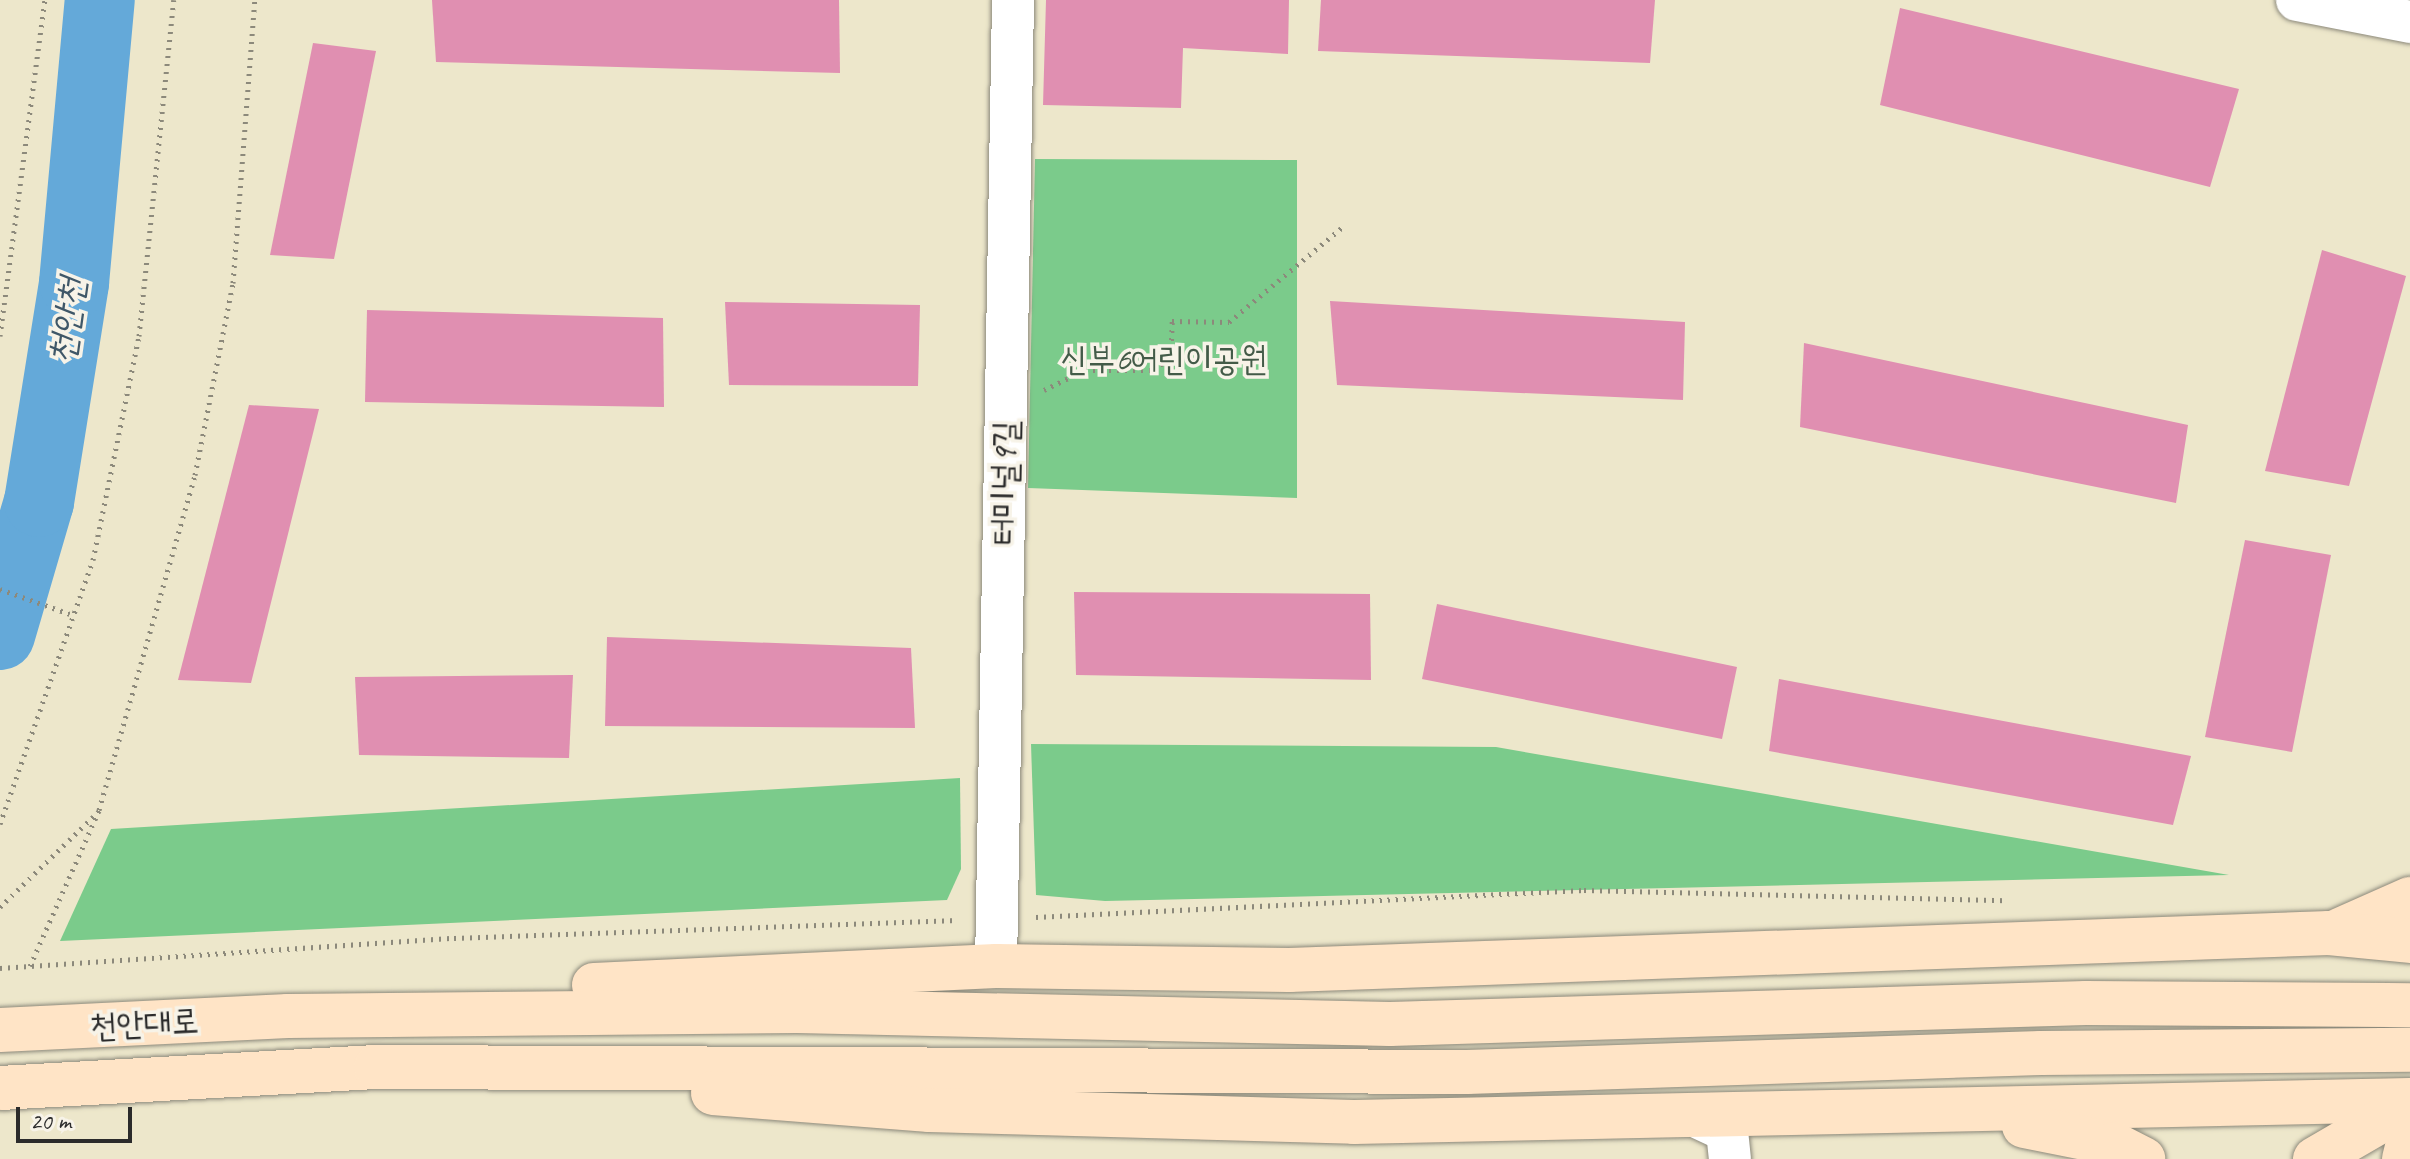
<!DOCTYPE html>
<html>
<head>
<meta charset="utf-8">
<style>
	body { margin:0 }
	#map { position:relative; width:2410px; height:1159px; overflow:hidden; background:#ede7cb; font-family:Caveat,"Poor Story",sans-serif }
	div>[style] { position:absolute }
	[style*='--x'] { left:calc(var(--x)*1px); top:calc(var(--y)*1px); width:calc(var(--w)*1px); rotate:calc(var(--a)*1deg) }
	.green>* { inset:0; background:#7bcb8b }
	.river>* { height:70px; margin:-35px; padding:0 35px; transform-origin:35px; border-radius:35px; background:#64a9d9 }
	.building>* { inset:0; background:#e08fb1 }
	.path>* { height:5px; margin-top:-2.5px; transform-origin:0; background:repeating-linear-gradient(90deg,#8c897b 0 2px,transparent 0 8px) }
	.roads { filter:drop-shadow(0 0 2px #8c897b) drop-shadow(0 0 2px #8c897b) }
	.street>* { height:42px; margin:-21px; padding:0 21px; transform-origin:21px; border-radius:21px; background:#fff }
	.secondary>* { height:44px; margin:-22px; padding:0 22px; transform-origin:22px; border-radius:22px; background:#ffe4c6 }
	span { translate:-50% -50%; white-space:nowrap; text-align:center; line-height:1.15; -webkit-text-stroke:7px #f7f3e8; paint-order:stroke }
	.park-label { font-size:34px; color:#435b48 }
	.street-label { font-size:34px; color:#2b2b2b }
	.water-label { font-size:36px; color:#3f5768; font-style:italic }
	.scale { position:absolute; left:16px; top:1107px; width:116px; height:36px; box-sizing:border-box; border:4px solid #2b2b2b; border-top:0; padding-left:10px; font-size:24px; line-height:28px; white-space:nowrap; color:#2b2b2b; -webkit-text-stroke:6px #f7f3e8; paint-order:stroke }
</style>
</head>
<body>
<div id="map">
	<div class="green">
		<i style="clip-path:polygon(1035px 159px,1297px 160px,1297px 498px,1028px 488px)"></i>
		<i style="clip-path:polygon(1031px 744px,1496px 747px,2229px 875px,1105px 901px,1036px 895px)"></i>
		<i style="clip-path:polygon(960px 778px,961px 869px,947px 900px,60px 941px,111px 829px)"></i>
	</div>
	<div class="river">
		<i style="--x:0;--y:635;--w:139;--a:-73.7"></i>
		<i style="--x:39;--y:502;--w:222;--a:-80.9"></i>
		<i style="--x:74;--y:283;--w:284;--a:-84.8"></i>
	</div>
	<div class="building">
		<i style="clip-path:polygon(432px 0,839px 0,840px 73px,436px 62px)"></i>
		<i style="clip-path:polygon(1046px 0,1289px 0,1288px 54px,1183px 48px,1181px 108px,1043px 105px)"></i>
		<i style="clip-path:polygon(1321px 0,1655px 0,1650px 63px,1318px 51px)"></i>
		<i style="clip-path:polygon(1900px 8px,2239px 89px,2210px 187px,1880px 105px)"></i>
		<i style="clip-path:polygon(313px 43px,376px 51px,334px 259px,270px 255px)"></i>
		<i style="clip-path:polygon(2322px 250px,2406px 276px,2349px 486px,2265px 471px)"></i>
		<i style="clip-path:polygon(1330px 301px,1685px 322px,1683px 400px,1337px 385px)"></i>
		<i style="clip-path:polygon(725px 302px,920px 305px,918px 386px,729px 385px)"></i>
		<i style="clip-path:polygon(367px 310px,663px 318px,664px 407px,365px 402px)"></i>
		<i style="clip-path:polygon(1804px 343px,2188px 425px,2176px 503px,1800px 427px)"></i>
		<i style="clip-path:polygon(249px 405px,319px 409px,251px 683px,178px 680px)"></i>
		<i style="clip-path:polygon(2245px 540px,2331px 555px,2292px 752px,2205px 737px)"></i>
		<i style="clip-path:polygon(1074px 592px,1370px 594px,1371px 680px,1076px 675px)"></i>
		<i style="clip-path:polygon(1437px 604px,1737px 667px,1722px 739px,1422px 679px)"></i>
		<i style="clip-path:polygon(607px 637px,911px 648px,915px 728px,605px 726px)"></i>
		<i style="clip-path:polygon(573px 675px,569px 758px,359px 755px,355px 677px)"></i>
		<i style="clip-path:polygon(1779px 679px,2191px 756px,2173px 825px,1769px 751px)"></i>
	</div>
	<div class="path">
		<i style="--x:0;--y:336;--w:339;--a:-82.4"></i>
		<i style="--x:1044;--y:390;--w:46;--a:-26"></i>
		<i style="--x:1085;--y:370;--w:69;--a:0"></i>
		<i style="--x:1154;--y:370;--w:22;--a:-39"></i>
		<i style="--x:1171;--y:356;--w:35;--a:-88"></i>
		<i style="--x:1172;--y:321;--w:57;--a:1"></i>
		<i style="--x:1229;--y:322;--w:150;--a:-39.9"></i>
		<i style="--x:0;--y:589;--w:74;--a:19.7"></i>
		<i style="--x:0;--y:824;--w:280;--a:-70.6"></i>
		<i style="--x:93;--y:560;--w:229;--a:-78.4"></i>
		<i style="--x:139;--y:336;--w:338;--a:-84.1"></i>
		<i style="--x:0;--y:907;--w:134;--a:-44.1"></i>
		<i style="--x:1036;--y:917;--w:549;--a:-2.82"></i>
		<i style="--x:1584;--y:890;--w:421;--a:1.4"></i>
		<i style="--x:30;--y:966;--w:171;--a:-66.1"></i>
		<i style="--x:99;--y:810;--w:348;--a:-74"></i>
		<i style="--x:195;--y:475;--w:196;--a:-78.8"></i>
		<i style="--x:233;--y:283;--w:284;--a:-85.6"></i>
		<i style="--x:0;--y:968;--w:455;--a:-3.8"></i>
		<i style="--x:454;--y:938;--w:504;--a:-2.05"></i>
	</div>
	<div class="roads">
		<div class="street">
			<i style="--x:2297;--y:0;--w:115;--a:11"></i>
			<i style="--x:996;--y:966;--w:966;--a:-88.99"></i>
			<i style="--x:1697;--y:1117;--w:33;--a:25"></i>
			<i style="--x:1727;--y:1131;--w:28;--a:84"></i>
		</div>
		<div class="secondary">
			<i style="--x:2340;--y:930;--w:77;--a:-23.9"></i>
			<i style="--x:594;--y:985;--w:402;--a:-2.7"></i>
			<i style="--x:996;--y:966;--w:293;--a:0.8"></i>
			<i style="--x:1289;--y:970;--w:1041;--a:-2.04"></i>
			<i style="--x:2329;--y:933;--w:81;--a:5.6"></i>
			<i style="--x:0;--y:1030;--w:288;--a:-2.8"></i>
			<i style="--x:288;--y:1016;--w:509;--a:-0.56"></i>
			<i style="--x:797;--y:1011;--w:593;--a:1.26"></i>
			<i style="--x:1390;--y:1024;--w:696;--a:-1.73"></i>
			<i style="--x:2086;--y:1003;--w:324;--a:0.4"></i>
			<i style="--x:0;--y:1088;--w:377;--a:-3.2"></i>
			<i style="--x:376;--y:1067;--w:1091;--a:0.26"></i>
			<i style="--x:1467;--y:1072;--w:574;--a:-1.9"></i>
			<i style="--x:2041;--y:1053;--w:369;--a:-0.5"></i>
			<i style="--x:713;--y:1093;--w:217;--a:4.5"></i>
			<i style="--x:929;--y:1110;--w:425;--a:1.6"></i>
			<i style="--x:1354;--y:1122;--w:1056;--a:-1.19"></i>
			<i style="--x:2024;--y:1126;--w:92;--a:11.3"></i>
			<i style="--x:2114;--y:1144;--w:33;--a:27"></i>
			<i style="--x:2315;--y:1159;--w:110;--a:-30.1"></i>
			<i style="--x:2404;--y:1159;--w:25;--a:-76"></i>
		</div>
	</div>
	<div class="park-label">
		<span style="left:1164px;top:359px">신부6어린이공원</span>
	</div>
	<div class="street-label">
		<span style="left:1004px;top:483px;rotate:-89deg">터미널9길</span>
		<span style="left:144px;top:1023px;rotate:-3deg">천안대로</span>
	</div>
	<div class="water-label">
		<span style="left:67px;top:321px;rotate:-82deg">천안천</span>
	</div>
	<div class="scale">20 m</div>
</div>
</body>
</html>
